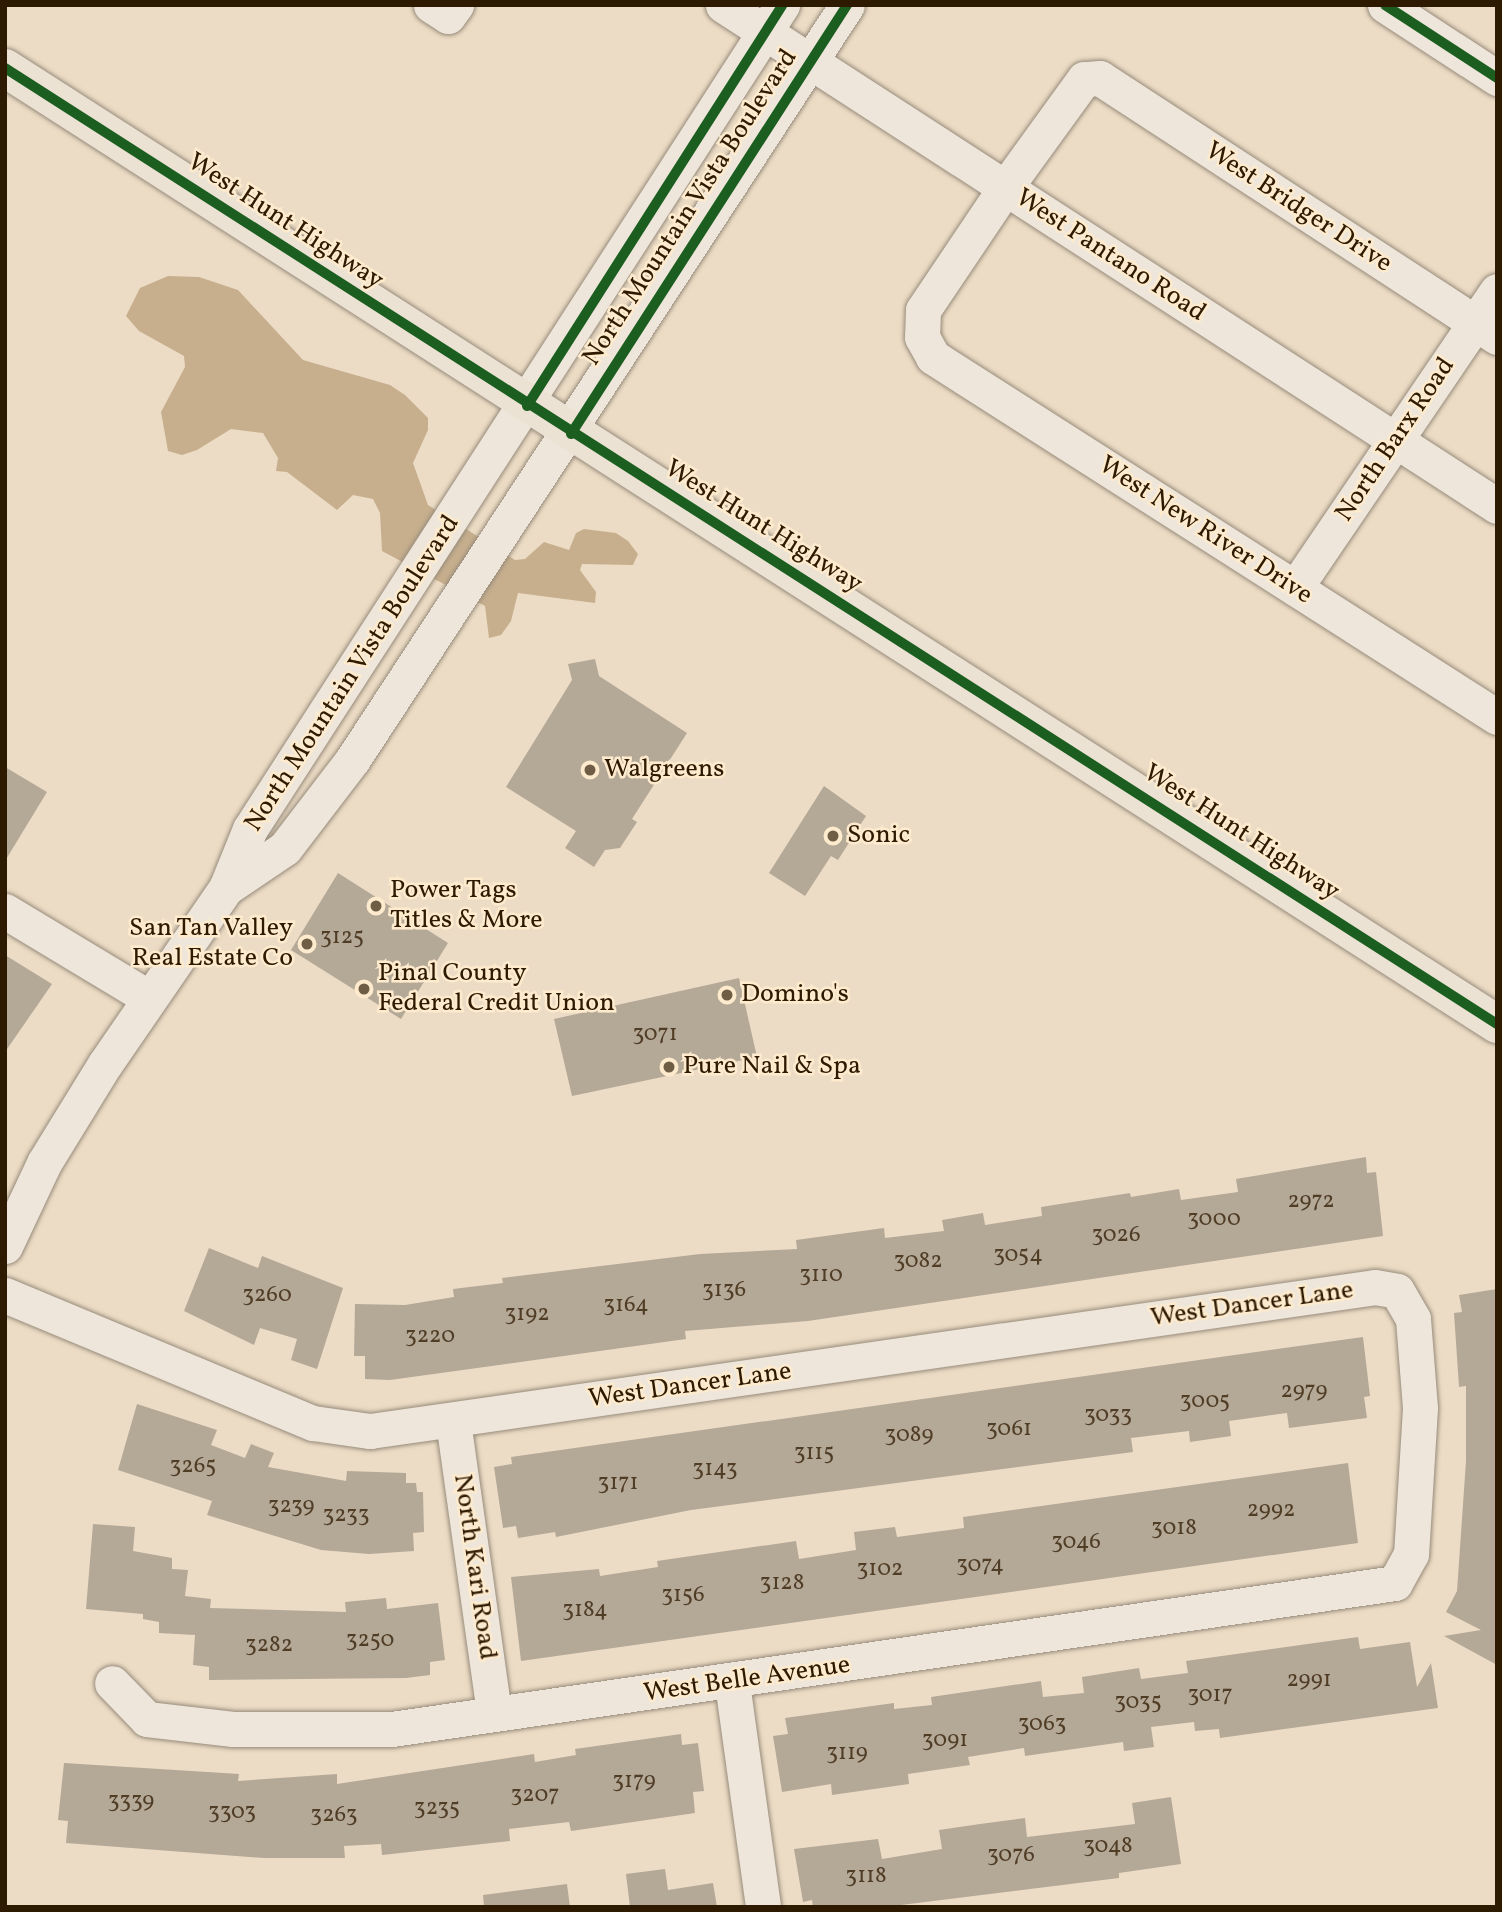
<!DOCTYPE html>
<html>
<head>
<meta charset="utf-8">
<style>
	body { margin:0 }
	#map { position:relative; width:1502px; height:1912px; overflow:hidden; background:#ecdcc5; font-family:Vollkorn,serif }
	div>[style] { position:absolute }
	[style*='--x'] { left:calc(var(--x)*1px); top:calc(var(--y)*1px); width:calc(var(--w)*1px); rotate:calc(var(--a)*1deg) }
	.water>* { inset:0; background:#c7af8e }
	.building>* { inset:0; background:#b4a897 }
	.roads { filter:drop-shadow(0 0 2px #978b7b) drop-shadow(0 0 2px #978b7b) }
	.minor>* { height:35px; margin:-17.5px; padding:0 17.5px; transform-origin:17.5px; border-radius:17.5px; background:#eee6da }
	.major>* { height:38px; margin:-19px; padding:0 19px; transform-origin:19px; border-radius:19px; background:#ebe2d4 }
	.cycleway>* { height:10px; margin:-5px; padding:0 5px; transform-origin:5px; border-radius:5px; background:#1b5e20 }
	.dots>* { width:19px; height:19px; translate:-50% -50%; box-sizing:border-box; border:4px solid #feebce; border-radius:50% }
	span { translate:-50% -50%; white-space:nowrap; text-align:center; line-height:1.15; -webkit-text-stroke:5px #feebce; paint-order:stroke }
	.number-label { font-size:23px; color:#503d26 }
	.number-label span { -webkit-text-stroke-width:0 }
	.street-label { font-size:26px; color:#2e1901 }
	.poi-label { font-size:26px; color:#2e1901 }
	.left { translate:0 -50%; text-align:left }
	.right { translate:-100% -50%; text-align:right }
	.frame { position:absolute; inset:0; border:7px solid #2e1901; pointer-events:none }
</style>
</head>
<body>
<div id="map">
	<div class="water">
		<i style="clip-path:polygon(168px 276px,199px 277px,238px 290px,303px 360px,390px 385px,405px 395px,428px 418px,428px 430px,413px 463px,428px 505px,515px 560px,525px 559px,544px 542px,569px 550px,576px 533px,584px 529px,616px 533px,628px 541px,638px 554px,633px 565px,582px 564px,580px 570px,596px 592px,595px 603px,518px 593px,511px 621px,501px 635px,489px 638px,485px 606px,382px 551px,380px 513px,373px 499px,353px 495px,337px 510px,287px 472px,276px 471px,278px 458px,263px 433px,231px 429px,197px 450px,182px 455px,168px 451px,161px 412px,185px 367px,184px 356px,139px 331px,126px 316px,140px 288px)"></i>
	</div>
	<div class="building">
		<i style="clip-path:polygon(595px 659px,599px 676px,687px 733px,632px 819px,637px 822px,620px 848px,605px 850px,594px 867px,565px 848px,576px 831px,506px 787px,572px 680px,568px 664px)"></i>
		<i style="clip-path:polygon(5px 767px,47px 792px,5px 861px)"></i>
		<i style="clip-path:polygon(824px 786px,866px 816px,838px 860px,831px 856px,805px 896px,769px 873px)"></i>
		<i style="clip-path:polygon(338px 873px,448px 943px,401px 1019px,291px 950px)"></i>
		<i style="clip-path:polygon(5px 955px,52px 984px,5px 1052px)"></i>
		<i style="clip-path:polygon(739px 978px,757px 1057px,572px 1096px,554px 1019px)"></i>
		<i style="clip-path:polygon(1366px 1157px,1367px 1173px,1376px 1172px,1383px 1236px,808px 1321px,685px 1331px,686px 1339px,390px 1380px,365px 1379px,365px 1356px,354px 1356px,355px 1304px,405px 1305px,454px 1297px,453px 1289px,503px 1283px,502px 1278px,700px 1254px,797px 1249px,796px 1240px,884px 1228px,885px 1238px,944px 1231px,942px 1220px,983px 1213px,985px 1225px,1042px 1216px,1041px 1207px,1130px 1193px,1131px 1197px,1179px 1189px,1181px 1200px,1238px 1192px,1236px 1179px)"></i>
		<i style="clip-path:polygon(209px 1248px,258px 1268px,262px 1256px,343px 1288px,317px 1369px,291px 1360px,297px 1339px,260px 1328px,254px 1345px,184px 1311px)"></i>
		<i style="clip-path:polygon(1497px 1289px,1497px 1665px,1444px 1636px,1481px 1630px,1446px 1612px,1457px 1591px,1466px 1461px,1466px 1386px,1459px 1387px,1454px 1313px,1462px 1312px,1459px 1295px)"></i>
		<i style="clip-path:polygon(1363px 1337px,1370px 1396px,1364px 1397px,1367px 1418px,1289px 1428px,1287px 1413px,1229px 1421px,1231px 1436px,1190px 1442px,1189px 1431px,1131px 1438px,1133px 1452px,691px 1510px,556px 1537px,555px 1532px,518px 1538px,516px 1526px,503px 1528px,494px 1467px,512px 1464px,511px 1457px)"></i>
		<i style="clip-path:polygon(137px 1404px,217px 1430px,211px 1445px,245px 1458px,251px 1444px,274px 1453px,268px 1467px,346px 1481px,347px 1471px,406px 1473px,406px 1483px,416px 1483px,417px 1492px,423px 1492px,424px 1532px,413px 1533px,414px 1551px,369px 1554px,321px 1550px,207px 1515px,212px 1501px,118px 1470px)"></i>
		<i style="clip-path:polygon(1348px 1463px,1358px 1543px,521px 1661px,511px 1577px,599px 1569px,600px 1576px,658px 1567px,657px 1561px,796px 1541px,799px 1559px,856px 1550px,854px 1532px,895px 1527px,897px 1537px,964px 1528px,963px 1517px)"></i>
		<i style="clip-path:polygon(93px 1524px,135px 1527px,133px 1551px,172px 1558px,172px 1569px,188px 1570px,185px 1596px,211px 1599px,210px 1608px,346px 1612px,345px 1602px,386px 1598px,387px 1609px,438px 1603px,445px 1660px,430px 1662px,430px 1675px,406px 1678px,209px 1680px,209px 1667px,193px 1665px,195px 1635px,159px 1633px,159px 1622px,143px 1619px,143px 1614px,86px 1609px)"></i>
		<i style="clip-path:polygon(1358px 1637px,1360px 1649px,1410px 1642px,1417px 1687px,1431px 1663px,1438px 1708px,1220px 1738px,1219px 1729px,1195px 1731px,1194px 1722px,1151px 1727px,1154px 1747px,1124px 1751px,1123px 1742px,1025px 1756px,1024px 1748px,968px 1757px,970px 1765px,908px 1774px,909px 1784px,832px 1795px,831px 1784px,782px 1792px,773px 1736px,788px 1734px,785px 1718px,894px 1703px,894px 1709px,932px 1705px,931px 1697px,1041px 1681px,1043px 1697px,1084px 1693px,1082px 1677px,1139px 1668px,1141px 1679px,1188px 1673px,1186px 1661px)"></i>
		<i style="clip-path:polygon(681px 1734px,682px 1745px,698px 1743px,704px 1791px,693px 1792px,695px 1813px,571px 1831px,569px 1822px,509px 1829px,510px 1841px,382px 1855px,381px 1844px,344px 1846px,345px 1858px,264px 1858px,66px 1843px,68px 1821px,58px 1820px,64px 1763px,239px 1774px,238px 1781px,337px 1774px,337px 1784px,534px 1754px,535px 1762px,576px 1755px,575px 1749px)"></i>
		<i style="clip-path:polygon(1171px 1797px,1181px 1864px,1119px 1873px,1119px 1878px,885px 1907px,813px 1907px,812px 1900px,803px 1902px,794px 1849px,878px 1839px,882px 1859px,942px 1849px,939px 1830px,980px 1824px,1025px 1818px,1027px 1837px,1135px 1824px,1132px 1803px)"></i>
		<i style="clip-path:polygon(665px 1869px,668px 1890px,713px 1883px,717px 1907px,630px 1907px,626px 1874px)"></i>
		<i style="clip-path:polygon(567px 1884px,570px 1907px,484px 1907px,483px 1895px)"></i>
	</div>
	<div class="roads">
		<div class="minor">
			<i style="--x:431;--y:5;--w:20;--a:33"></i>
			<i style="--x:448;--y:16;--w:14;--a:-54"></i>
			<i style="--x:723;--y:5;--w:922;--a:32.91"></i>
			<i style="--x:1385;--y:5;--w:134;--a:33.1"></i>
			<i style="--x:1497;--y:337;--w:474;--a:-146.9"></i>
			<i style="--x:1100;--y:78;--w:16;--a:176"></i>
			<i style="--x:1084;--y:79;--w:135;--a:125.9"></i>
			<i style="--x:1005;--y:188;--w:147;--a:123.9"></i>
			<i style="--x:923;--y:310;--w:27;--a:92"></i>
			<i style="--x:922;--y:337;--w:23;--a:61"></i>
			<i style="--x:933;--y:357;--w:669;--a:32.55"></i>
			<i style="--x:1295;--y:588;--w:359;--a:-55.8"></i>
			<i style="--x:226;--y:888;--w:71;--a:-34.1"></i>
			<i style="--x:285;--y:848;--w:112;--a:-52.6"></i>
			<i style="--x:353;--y:759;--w:901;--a:-56.77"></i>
			<i style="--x:5;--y:911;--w:168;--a:31.1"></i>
			<i style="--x:5;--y:1246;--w:92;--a:-64.8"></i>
			<i style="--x:44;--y:1163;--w:116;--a:-58.4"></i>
			<i style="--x:105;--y:1064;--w:214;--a:-55.5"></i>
			<i style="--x:226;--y:888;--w:64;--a:-67.9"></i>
			<i style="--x:250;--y:829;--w:981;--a:-57.15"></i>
			<i style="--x:5;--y:1295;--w:334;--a:22.6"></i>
			<i style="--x:313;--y:1423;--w:58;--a:8"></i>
			<i style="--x:370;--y:1431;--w:1015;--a:-8.15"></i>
			<i style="--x:1375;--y:1287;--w:22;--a:10"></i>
			<i style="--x:1397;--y:1291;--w:32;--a:60"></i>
			<i style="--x:1413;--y:1319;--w:89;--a:85.5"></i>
			<i style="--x:1420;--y:1408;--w:146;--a:93.5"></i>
			<i style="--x:1411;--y:1554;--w:33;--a:119"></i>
			<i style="--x:1395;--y:1583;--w:1014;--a:171.72"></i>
			<i style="--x:392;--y:1729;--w:159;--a:180"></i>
			<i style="--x:233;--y:1729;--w:87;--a:-173.4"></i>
			<i style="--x:147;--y:1719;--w:50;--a:-134.2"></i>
			<i style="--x:453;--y:1421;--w:295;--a:82"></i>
			<i style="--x:732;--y:1683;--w:226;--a:82.1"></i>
		</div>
		<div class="major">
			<i style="--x:5;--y:68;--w:1772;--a:32.65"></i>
		</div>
	</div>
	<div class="cycleway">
		<i style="--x:1385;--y:5;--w:134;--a:33.1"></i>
		<i style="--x:5;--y:68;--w:1772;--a:32.65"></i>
		<i style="--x:527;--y:406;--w:475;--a:-57.5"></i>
		<i style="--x:571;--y:434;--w:510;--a:-57.24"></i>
	</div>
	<div class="dots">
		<i style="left:590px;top:770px;background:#705d46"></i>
		<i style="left:833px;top:836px;background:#705d46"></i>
		<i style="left:376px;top:906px;background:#705d46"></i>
		<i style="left:307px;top:944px;background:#705d46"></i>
		<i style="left:364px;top:989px;background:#705d46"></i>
		<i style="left:727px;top:995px;background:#705d46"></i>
		<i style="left:669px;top:1067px;background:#705d46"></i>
	</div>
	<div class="number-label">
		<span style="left:342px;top:937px">3125</span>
		<span style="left:655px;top:1034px">3071</span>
		<span style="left:1311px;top:1201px">2972</span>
		<span style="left:1214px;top:1219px">3000</span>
		<span style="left:1116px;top:1235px">3026</span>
		<span style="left:1018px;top:1255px">3054</span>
		<span style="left:918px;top:1261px">3082</span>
		<span style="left:821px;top:1275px">3110</span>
		<span style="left:724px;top:1290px">3136</span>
		<span style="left:267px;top:1295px">3260</span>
		<span style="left:626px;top:1305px">3164</span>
		<span style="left:527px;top:1314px">3192</span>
		<span style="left:430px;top:1336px">3220</span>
		<span style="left:1304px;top:1391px">2979</span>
		<span style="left:1205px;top:1401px">3005</span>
		<span style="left:1108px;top:1415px">3033</span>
		<span style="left:1009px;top:1429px">3061</span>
		<span style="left:909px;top:1435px">3089</span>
		<span style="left:814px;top:1453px">3115</span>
		<span style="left:193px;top:1466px">3265</span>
		<span style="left:715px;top:1469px">3143</span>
		<span style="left:618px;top:1483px">3171</span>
		<span style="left:291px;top:1506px">3239</span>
		<span style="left:1271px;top:1510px">2992</span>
		<span style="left:346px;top:1515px">3233</span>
		<span style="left:1174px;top:1528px">3018</span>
		<span style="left:1076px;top:1542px">3046</span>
		<span style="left:980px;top:1565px">3074</span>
		<span style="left:880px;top:1569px">3102</span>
		<span style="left:782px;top:1583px">3128</span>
		<span style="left:683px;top:1595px">3156</span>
		<span style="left:585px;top:1610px">3184</span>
		<span style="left:370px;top:1640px">3250</span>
		<span style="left:269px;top:1645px">3282</span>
		<span style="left:1309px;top:1680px">2991</span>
		<span style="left:1210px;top:1695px">3017</span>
		<span style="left:1138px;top:1702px">3035</span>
		<span style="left:1042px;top:1724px">3063</span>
		<span style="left:945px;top:1740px">3091</span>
		<span style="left:847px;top:1753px">3119</span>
		<span style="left:634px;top:1781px">3179</span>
		<span style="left:535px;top:1795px">3207</span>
		<span style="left:131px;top:1801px">3339</span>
		<span style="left:437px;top:1808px">3235</span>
		<span style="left:232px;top:1812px">3303</span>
		<span style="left:334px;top:1815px">3263</span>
		<span style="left:1108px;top:1846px">3048</span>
		<span style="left:1011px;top:1855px">3076</span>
		<span style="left:866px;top:1876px">3118</span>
	</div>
	<div class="street-label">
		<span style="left:691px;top:208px;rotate:-57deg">North Mountain Vista Boulevard</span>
		<span style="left:1298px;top:208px;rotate:33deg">West Bridger Drive</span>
		<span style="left:285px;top:222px;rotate:33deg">West Hunt Highway</span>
		<span style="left:1110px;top:256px;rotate:33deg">West Pantano Road</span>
		<span style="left:1396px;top:440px;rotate:-56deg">North Barx Road</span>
		<span style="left:763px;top:527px;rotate:32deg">West Hunt Highway</span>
		<span style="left:1205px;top:531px;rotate:33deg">West New River Drive</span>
		<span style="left:353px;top:674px;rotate:-57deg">North Mountain Vista Boulevard</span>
		<span style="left:1241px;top:833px;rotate:33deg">West Hunt Highway</span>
		<span style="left:1252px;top:1305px;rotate:-8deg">West Dancer Lane</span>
		<span style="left:690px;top:1386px;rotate:-8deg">West Dancer Lane</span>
		<span style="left:474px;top:1567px;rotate:82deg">North Kari Road</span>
		<span style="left:747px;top:1680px;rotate:-8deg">West Belle Avenue</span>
	</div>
	<div class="poi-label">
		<span class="left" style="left:604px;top:770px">Walgreens</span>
		<span class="left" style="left:847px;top:836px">Sonic</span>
		<span class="left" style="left:390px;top:906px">Power Tags<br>Titles &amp; More</span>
		<span class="right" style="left:293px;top:944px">San Tan Valley<br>Real Estate Co</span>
		<span class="left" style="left:378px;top:989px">Pinal County<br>Federal Credit Union</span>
		<span class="left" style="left:741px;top:995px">Domino's</span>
		<span class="left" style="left:683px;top:1067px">Pure Nail &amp; Spa</span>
	</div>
	<div class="frame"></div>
</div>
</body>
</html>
